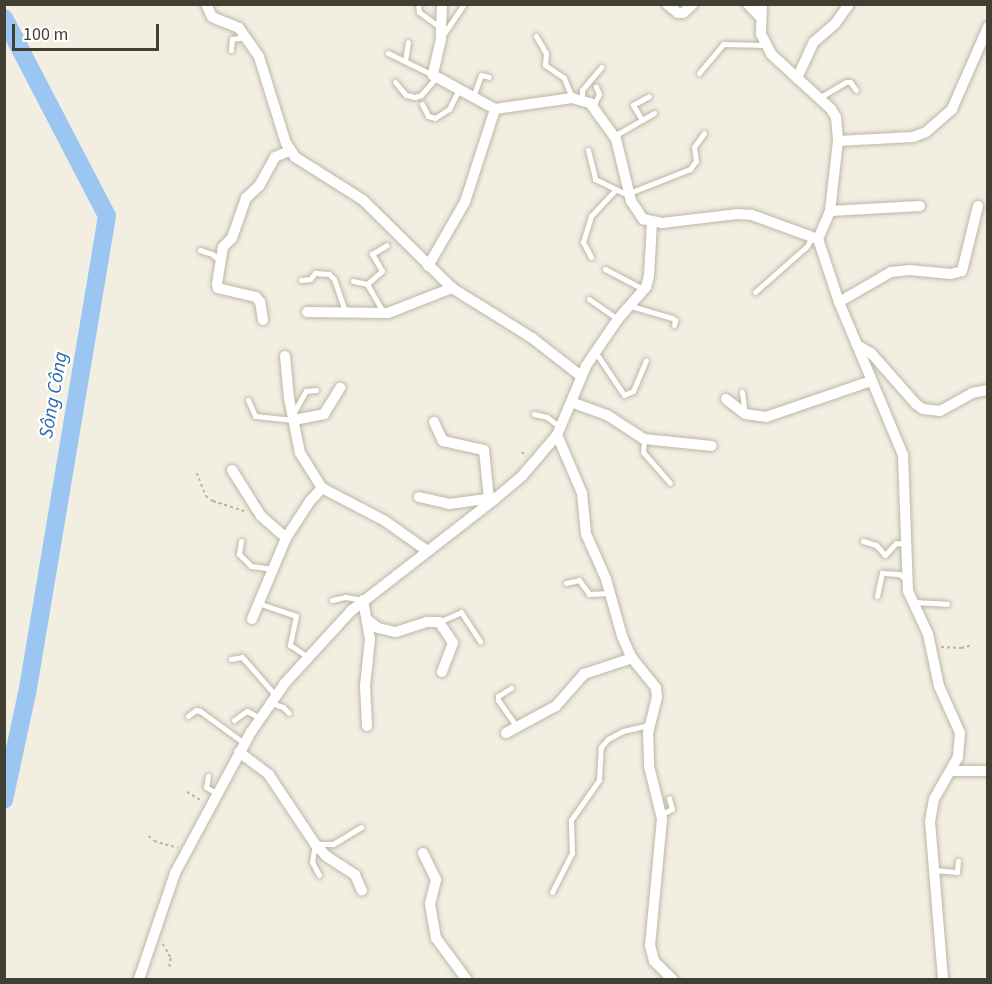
<!DOCTYPE html>
<html>
<head>
<meta charset="utf-8">
<style>
	body { margin:0 }
	#map { position:relative; width:992px; height:984px; overflow:hidden; background:#f2eee2; font-family:"Source Sans 3",sans-serif }
	div>[style] { position:absolute }
	[style*='--x'] { left:calc(var(--x)*1px); top:calc(var(--y)*1px); width:calc(var(--w)*1px); rotate:calc(var(--a)*1deg) }
	.river>* { height:18px; margin:-9px; padding:0 9px; transform-origin:9px; border-radius:9px; background:#9bc6f1 }
	.path>* { height:1.5px; margin-top:-0.75px; transform-origin:0; background:repeating-linear-gradient(90deg,#bfb495 0 3px,transparent 0 6px) }
	.roads { filter:drop-shadow(0 0 2px #bdb7a5) drop-shadow(0 0 2px #bdb7a5) }
	.service>* { height:5px; margin:-2.5px; padding:0 2.5px; transform-origin:2.5px; border-radius:2.5px; background:#fff }
	.minor>* { height:10px; margin:-5px; padding:0 5px; transform-origin:5px; border-radius:5px; background:#fff }
	span { translate:-50% -50%; white-space:nowrap; text-align:center; line-height:1.15; -webkit-text-stroke:4.5px #fff; paint-order:stroke }
	.water-label { font-size:20px; color:#2a6bb1; font-style:italic }
	.frame { position:absolute; inset:0; border:6px solid #433e32; pointer-events:none }
	.scale { position:absolute; left:12px; top:24px; width:147px; height:27px; box-sizing:border-box; border:3px solid #433e32; border-top:0; padding-left:8px; font-size:18px; line-height:21px; white-space:nowrap; color:#433e32; -webkit-text-stroke:4px #fff; paint-order:stroke }
</style>
</head>
<body>
<div id="map">
	<div class="river">
		<i style="--x:4;--y:18;--w:223;--a:62.5"></i>
		<i style="--x:107;--y:216;--w:484;--a:99.5"></i>
		<i style="--x:27;--y:693;--w:109;--a:102.1"></i>
	</div>
	<div class="path">
		<i style="--x:522;--y:452;--w:5;--a:37"></i>
		<i style="--x:197;--y:473;--w:25;--a:69"></i>
		<i style="--x:206;--y:496;--w:9;--a:36"></i>
		<i style="--x:213;--y:501;--w:36;--a:18"></i>
		<i style="--x:941;--y:647;--w:20;--a:3"></i>
		<i style="--x:961;--y:648;--w:12;--a:-14"></i>
		<i style="--x:187;--y:792;--w:17;--a:31"></i>
		<i style="--x:149;--y:836;--w:7;--a:45"></i>
		<i style="--x:154;--y:841;--w:25;--a:16"></i>
		<i style="--x:163;--y:944;--w:16;--a:60"></i>
		<i style="--x:171;--y:958;--w:11;--a:100"></i>
	</div>
	<div class="roads">
		<div class="service">
			<i style="--x:418;--y:4;--w:8;--a:83"></i>
			<i style="--x:419;--y:12;--w:26;--a:36"></i>
			<i style="--x:443;--y:35;--w:37;--a:-56"></i>
			<i style="--x:536;--y:36;--w:20;--a:60"></i>
			<i style="--x:546;--y:53;--w:12;--a:95"></i>
			<i style="--x:545;--y:65;--w:23;--a:34"></i>
			<i style="--x:564;--y:78;--w:22;--a:68"></i>
			<i style="--x:231;--y:50;--w:11;--a:-85"></i>
			<i style="--x:232;--y:39;--w:13;--a:-9"></i>
			<i style="--x:388;--y:53;--w:50;--a:26.1"></i>
			<i style="--x:405;--y:61;--w:19;--a:-81"></i>
			<i style="--x:699;--y:73;--w:38;--a:-50"></i>
			<i style="--x:723;--y:44;--w:42;--a:1.4"></i>
			<i style="--x:395;--y:82;--w:17;--a:50"></i>
			<i style="--x:406;--y:95;--w:9;--a:13"></i>
			<i style="--x:415;--y:97;--w:6;--a:-18"></i>
			<i style="--x:421;--y:95;--w:23;--a:-49"></i>
			<i style="--x:473;--y:97;--w:23;--a:-70"></i>
			<i style="--x:481;--y:75;--w:8;--a:14"></i>
			<i style="--x:819;--y:98;--w:31;--a:-31"></i>
			<i style="--x:846;--y:82;--w:4;--a:0"></i>
			<i style="--x:850;--y:82;--w:10;--a:53"></i>
			<i style="--x:582;--y:99;--w:9;--a:-90"></i>
			<i style="--x:582;--y:90;--w:30;--a:-50"></i>
			<i style="--x:422;--y:104;--w:13;--a:63"></i>
			<i style="--x:428;--y:116;--w:7;--a:16"></i>
			<i style="--x:435;--y:118;--w:17;--a:-33"></i>
			<i style="--x:449;--y:109;--w:20;--a:-63"></i>
			<i style="--x:593;--y:106;--w:13;--a:-63"></i>
			<i style="--x:599;--y:94;--w:8;--a:-113"></i>
			<i style="--x:642;--y:120;--w:17;--a:-121"></i>
			<i style="--x:633;--y:105;--w:18;--a:-29"></i>
			<i style="--x:614;--y:136;--w:46;--a:-29.9"></i>
			<i style="--x:588;--y:150;--w:30;--a:76"></i>
			<i style="--x:595;--y:179;--w:37;--a:26"></i>
			<i style="--x:629;--y:193;--w:66;--a:-21.5"></i>
			<i style="--x:690;--y:169;--w:10;--a:-53"></i>
			<i style="--x:696;--y:161;--w:14;--a:-98"></i>
			<i style="--x:694;--y:147;--w:17;--a:-54"></i>
			<i style="--x:200;--y:250;--w:13;--a:18"></i>
			<i style="--x:212;--y:254;--w:9;--a:41"></i>
			<i style="--x:591;--y:257;--w:17;--a:-118"></i>
			<i style="--x:583;--y:242;--w:27;--a:-73"></i>
			<i style="--x:591;--y:216;--w:35;--a:-47"></i>
			<i style="--x:605;--y:269;--w:43;--a:27.8"></i>
			<i style="--x:301;--y:280;--w:9;--a:-6"></i>
			<i style="--x:310;--y:279;--w:8;--a:-50"></i>
			<i style="--x:315;--y:273;--w:14;--a:4"></i>
			<i style="--x:329;--y:274;--w:7;--a:45"></i>
			<i style="--x:334;--y:279;--w:34;--a:71"></i>
			<i style="--x:353;--y:281;--w:14;--a:12"></i>
			<i style="--x:367;--y:284;--w:20;--a:-41"></i>
			<i style="--x:382;--y:271;--w:20;--a:-120"></i>
			<i style="--x:372;--y:254;--w:17;--a:-31"></i>
			<i style="--x:367;--y:284;--w:34;--a:60"></i>
			<i style="--x:755;--y:292;--w:69;--a:-41.5"></i>
			<i style="--x:807;--y:246;--w:10;--a:-61"></i>
			<i style="--x:589;--y:299;--w:35;--a:35"></i>
			<i style="--x:631;--y:306;--w:43;--a:16.3"></i>
			<i style="--x:672;--y:318;--w:4;--a:34"></i>
			<i style="--x:675;--y:320;--w:5;--a:101"></i>
			<i style="--x:596;--y:353;--w:50;--a:56.3"></i>
			<i style="--x:624;--y:395;--w:10;--a:-24"></i>
			<i style="--x:633;--y:391;--w:33;--a:-67"></i>
			<i style="--x:742;--y:392;--w:21;--a:82"></i>
			<i style="--x:248;--y:400;--w:17;--a:66"></i>
			<i style="--x:255;--y:416;--w:39;--a:6"></i>
			<i style="--x:293;--y:414;--w:26;--a:-61"></i>
			<i style="--x:306;--y:391;--w:10;--a:-6"></i>
			<i style="--x:534;--y:414;--w:13;--a:13"></i>
			<i style="--x:547;--y:417;--w:18;--a:38"></i>
			<i style="--x:644;--y:439;--w:13;--a:94"></i>
			<i style="--x:643;--y:452;--w:41;--a:48.9"></i>
			<i style="--x:241;--y:541;--w:13;--a:99"></i>
			<i style="--x:239;--y:554;--w:17;--a:45"></i>
			<i style="--x:251;--y:566;--w:22;--a:8"></i>
			<i style="--x:863;--y:541;--w:14;--a:17"></i>
			<i style="--x:876;--y:545;--w:13;--a:48"></i>
			<i style="--x:885;--y:555;--w:16;--a:-47"></i>
			<i style="--x:896;--y:543;--w:11;--a:5"></i>
			<i style="--x:566;--y:583;--w:13;--a:-13"></i>
			<i style="--x:579;--y:580;--w:17;--a:54"></i>
			<i style="--x:589;--y:594;--w:21;--a:-3"></i>
			<i style="--x:877;--y:596;--w:24;--a:-78"></i>
			<i style="--x:882;--y:573;--w:17;--a:3"></i>
			<i style="--x:899;--y:574;--w:10;--a:37"></i>
			<i style="--x:332;--y:600;--w:13;--a:-13"></i>
			<i style="--x:345;--y:597;--w:18;--a:9"></i>
			<i style="--x:913;--y:602;--w:34;--a:3"></i>
			<i style="--x:258;--y:603;--w:40;--a:18.9"></i>
			<i style="--x:296;--y:616;--w:30;--a:102"></i>
			<i style="--x:290;--y:645;--w:22;--a:34"></i>
			<i style="--x:439;--y:622;--w:24;--a:-24"></i>
			<i style="--x:461;--y:612;--w:35;--a:57"></i>
			<i style="--x:231;--y:659;--w:11;--a:-10"></i>
			<i style="--x:242;--y:657;--w:52;--a:48.9"></i>
			<i style="--x:511;--y:688;--w:15;--a:148"></i>
			<i style="--x:498;--y:696;--w:4;--a:90"></i>
			<i style="--x:498;--y:700;--w:33;--a:55"></i>
			<i style="--x:271;--y:703;--w:13;--a:18"></i>
			<i style="--x:283;--y:707;--w:8;--a:45"></i>
			<i style="--x:188;--y:716;--w:10;--a:-37"></i>
			<i style="--x:196;--y:710;--w:4;--a:14"></i>
			<i style="--x:200;--y:711;--w:54;--a:36"></i>
			<i style="--x:234;--y:720;--w:16;--a:-35"></i>
			<i style="--x:247;--y:711;--w:15;--a:28"></i>
			<i style="--x:208;--y:776;--w:11;--a:100"></i>
			<i style="--x:206;--y:787;--w:13;--a:32"></i>
			<i style="--x:662;--y:814;--w:11;--a:-27"></i>
			<i style="--x:672;--y:809;--w:11;--a:-105"></i>
			<i style="--x:934;--y:870;--w:23;--a:5"></i>
			<i style="--x:957;--y:872;--w:11;--a:-85"></i>
			<i style="--x:319;--y:875;--w:15;--a:-118"></i>
			<i style="--x:312;--y:862;--w:18;--a:-81"></i>
			<i style="--x:315;--y:844;--w:18;--a:0"></i>
			<i style="--x:333;--y:844;--w:33;--a:-31"></i>
			<i style="--x:552;--y:892;--w:44;--a:-62.9"></i>
			<i style="--x:572;--y:853;--w:33;--a:-92"></i>
			<i style="--x:571;--y:820;--w:49;--a:-55"></i>
			<i style="--x:599;--y:780;--w:33;--a:-87"></i>
			<i style="--x:601;--y:747;--w:11;--a:-49"></i>
			<i style="--x:608;--y:739;--w:17;--a:-28"></i>
			<i style="--x:623;--y:731;--w:27;--a:-13"></i>
		</div>
		<div class="minor">
			<i style="--x:206;--y:4;--w:14;--a:65"></i>
			<i style="--x:212;--y:17;--w:29;--a:22"></i>
			<i style="--x:239;--y:28;--w:35;--a:55"></i>
			<i style="--x:259;--y:57;--w:90;--a:72.6"></i>
			<i style="--x:286;--y:143;--w:17;--a:57"></i>
			<i style="--x:295;--y:157;--w:80;--a:32.3"></i>
			<i style="--x:363;--y:200;--w:125;--a:44.7"></i>
			<i style="--x:452;--y:288;--w:94;--a:32"></i>
			<i style="--x:532;--y:338;--w:62;--a:37.8"></i>
			<i style="--x:442;--y:4;--w:35;--a:92"></i>
			<i style="--x:441;--y:39;--w:37;--a:103"></i>
			<i style="--x:433;--y:75;--w:71;--a:28.7"></i>
			<i style="--x:495;--y:109;--w:78;--a:-8.1"></i>
			<i style="--x:572;--y:98;--w:19;--a:16"></i>
			<i style="--x:590;--y:103;--w:44;--a:54.2"></i>
			<i style="--x:616;--y:139;--w:64;--a:76.4"></i>
			<i style="--x:631;--y:201;--w:22;--a:56"></i>
			<i style="--x:643;--y:219;--w:19;--a:12"></i>
			<i style="--x:662;--y:223;--w:77;--a:-6.8"></i>
			<i style="--x:738;--y:214;--w:14;--a:4"></i>
			<i style="--x:752;--y:215;--w:70;--a:20"></i>
			<i style="--x:667;--y:4;--w:14;--a:39"></i>
			<i style="--x:678;--y:13;--w:5;--a:0"></i>
			<i style="--x:683;--y:13;--w:13;--a:-42"></i>
			<i style="--x:748;--y:4;--w:18;--a:47"></i>
			<i style="--x:762;--y:4;--w:30;--a:92"></i>
			<i style="--x:761;--y:34;--w:22;--a:63"></i>
			<i style="--x:771;--y:54;--w:81;--a:42.5"></i>
			<i style="--x:831;--y:109;--w:9;--a:58"></i>
			<i style="--x:836;--y:117;--w:24;--a:85"></i>
			<i style="--x:838;--y:141;--w:70;--a:96.5"></i>
			<i style="--x:830;--y:211;--w:30;--a:113"></i>
			<i style="--x:818;--y:239;--w:66;--a:71.6"></i>
			<i style="--x:839;--y:302;--w:166;--a:67.3"></i>
			<i style="--x:903;--y:455;--w:136;--a:87.9"></i>
			<i style="--x:908;--y:591;--w:47;--a:65.1"></i>
			<i style="--x:928;--y:634;--w:53;--a:78.1"></i>
			<i style="--x:939;--y:686;--w:51;--a:65.9"></i>
			<i style="--x:960;--y:733;--w:24;--a:95"></i>
			<i style="--x:958;--y:757;--w:48;--a:119.7"></i>
			<i style="--x:934;--y:799;--w:22;--a:100"></i>
			<i style="--x:930;--y:821;--w:160;--a:85.3"></i>
			<i style="--x:797;--y:78;--w:40;--a:-65"></i>
			<i style="--x:814;--y:42;--w:28;--a:-41"></i>
			<i style="--x:835;--y:24;--w:24;--a:-55"></i>
			<i style="--x:838;--y:141;--w:75;--a:-3.1"></i>
			<i style="--x:913;--y:137;--w:14;--a:-21"></i>
			<i style="--x:926;--y:132;--w:35;--a:-41"></i>
			<i style="--x:952;--y:109;--w:90;--a:-66.3"></i>
			<i style="--x:830;--y:211;--w:90;--a:-3.2"></i>
			<i style="--x:428;--y:266;--w:74;--a:-60"></i>
			<i style="--x:465;--y:202;--w:98;--a:-72.1"></i>
			<i style="--x:839;--y:302;--w:60;--a:-30"></i>
			<i style="--x:891;--y:272;--w:18;--a:-6"></i>
			<i style="--x:909;--y:270;--w:42;--a:5.4"></i>
			<i style="--x:951;--y:274;--w:11;--a:-15"></i>
			<i style="--x:962;--y:271;--w:67;--a:-76.2"></i>
			<i style="--x:307;--y:312;--w:81;--a:0.7"></i>
			<i style="--x:388;--y:313;--w:69;--a:-21.3"></i>
			<i style="--x:263;--y:320;--w:18;--a:-99"></i>
			<i style="--x:260;--y:302;--w:6;--a:-129"></i>
			<i style="--x:256;--y:297;--w:39;--a:-167"></i>
			<i style="--x:218;--y:288;--w:4;--a:-104"></i>
			<i style="--x:217;--y:284;--w:37;--a:-81"></i>
			<i style="--x:223;--y:247;--w:13;--a:-45"></i>
			<i style="--x:232;--y:238;--w:42;--a:-70.7"></i>
			<i style="--x:246;--y:198;--w:18;--a:-43"></i>
			<i style="--x:259;--y:186;--w:33;--a:-61"></i>
			<i style="--x:275;--y:157;--w:15;--a:-23"></i>
			<i style="--x:857;--y:345;--w:16;--a:30"></i>
			<i style="--x:871;--y:353;--w:68;--a:48.6"></i>
			<i style="--x:916;--y:404;--w:9;--a:36"></i>
			<i style="--x:923;--y:409;--w:17;--a:7"></i>
			<i style="--x:940;--y:411;--w:37;--a:-29"></i>
			<i style="--x:972;--y:393;--w:16;--a:-11"></i>
			<i style="--x:285;--y:356;--w:42;--a:84.6"></i>
			<i style="--x:289;--y:398;--w:56;--a:78.7"></i>
			<i style="--x:300;--y:453;--w:41;--a:57.8"></i>
			<i style="--x:322;--y:488;--w:71;--a:27.6"></i>
			<i style="--x:385;--y:521;--w:50;--a:35.3"></i>
			<i style="--x:726;--y:399;--w:24;--a:38"></i>
			<i style="--x:745;--y:414;--w:21;--a:8"></i>
			<i style="--x:766;--y:417;--w:111;--a:-18.9"></i>
			<i style="--x:571;--y:402;--w:38;--a:20"></i>
			<i style="--x:607;--y:415;--w:44;--a:33"></i>
			<i style="--x:644;--y:439;--w:68;--a:5.9"></i>
			<i style="--x:294;--y:420;--w:31;--a:-11"></i>
			<i style="--x:324;--y:414;--w:31;--a:-58"></i>
			<i style="--x:434;--y:422;--w:21;--a:65"></i>
			<i style="--x:443;--y:441;--w:42;--a:12.4"></i>
			<i style="--x:484;--y:450;--w:49;--a:84.2"></i>
			<i style="--x:557;--y:435;--w:63;--a:66.7"></i>
			<i style="--x:582;--y:493;--w:41;--a:84.4"></i>
			<i style="--x:586;--y:534;--w:49;--a:66"></i>
			<i style="--x:606;--y:579;--w:59;--a:74.3"></i>
			<i style="--x:622;--y:636;--w:24;--a:66"></i>
			<i style="--x:632;--y:658;--w:38;--a:51"></i>
			<i style="--x:656;--y:688;--w:9;--a:84"></i>
			<i style="--x:657;--y:697;--w:36;--a:104"></i>
			<i style="--x:648;--y:732;--w:34;--a:88"></i>
			<i style="--x:649;--y:766;--w:55;--a:76.2"></i>
			<i style="--x:662;--y:819;--w:127;--a:95.4"></i>
			<i style="--x:650;--y:945;--w:16;--a:76"></i>
			<i style="--x:654;--y:961;--w:27;--a:45"></i>
			<i style="--x:232;--y:470;--w:54;--a:57.8"></i>
			<i style="--x:261;--y:516;--w:33;--a:41"></i>
			<i style="--x:419;--y:497;--w:31;--a:13"></i>
			<i style="--x:449;--y:504;--w:44;--a:-7.8"></i>
			<i style="--x:363;--y:600;--w:40;--a:80"></i>
			<i style="--x:370;--y:639;--w:47;--a:96.1"></i>
			<i style="--x:365;--y:686;--w:40;--a:87.1"></i>
			<i style="--x:252;--y:619;--w:88;--a:-67.2"></i>
			<i style="--x:286;--y:538;--w:44;--a:-57"></i>
			<i style="--x:310;--y:501;--w:18;--a:-47"></i>
			<i style="--x:369;--y:621;--w:11;--a:38"></i>
			<i style="--x:378;--y:628;--w:18;--a:13"></i>
			<i style="--x:396;--y:632;--w:33;--a:-18"></i>
			<i style="--x:427;--y:622;--w:12;--a:0"></i>
			<i style="--x:439;--y:622;--w:25;--a:56"></i>
			<i style="--x:453;--y:643;--w:31;--a:111"></i>
			<i style="--x:506;--y:733;--w:57;--a:-28.4"></i>
			<i style="--x:556;--y:706;--w:43;--a:-48.8"></i>
			<i style="--x:584;--y:674;--w:51;--a:-18.4"></i>
			<i style="--x:239;--y:752;--w:38;--a:37"></i>
			<i style="--x:269;--y:775;--w:83;--a:56.3"></i>
			<i style="--x:315;--y:844;--w:16;--a:47"></i>
			<i style="--x:326;--y:856;--w:35;--a:33"></i>
			<i style="--x:355;--y:875;--w:17;--a:66"></i>
			<i style="--x:951;--y:771;--w:37;--a:0"></i>
			<i style="--x:423;--y:853;--w:30;--a:64"></i>
			<i style="--x:436;--y:880;--w:25;--a:104"></i>
			<i style="--x:430;--y:904;--w:35;--a:80"></i>
			<i style="--x:436;--y:938;--w:52;--a:53.6"></i>
			<i style="--x:139;--y:979;--w:112;--a:-71.2"></i>
			<i style="--x:175;--y:873;--w:160;--a:-61.7"></i>
			<i style="--x:251;--y:732;--w:60;--a:-55.2"></i>
			<i style="--x:285;--y:683;--w:98;--a:-47.5"></i>
			<i style="--x:351;--y:611;--w:184;--a:-37.9"></i>
			<i style="--x:496;--y:498;--w:34;--a:-40"></i>
			<i style="--x:522;--y:476;--w:54;--a:-49.5"></i>
			<i style="--x:557;--y:435;--w:75;--a:-67.2"></i>
			<i style="--x:586;--y:366;--w:57;--a:-55.8"></i>
			<i style="--x:618;--y:319;--w:43;--a:-48.8"></i>
			<i style="--x:646;--y:287;--w:11;--a:-75"></i>
			<i style="--x:649;--y:276;--w:54;--a:-86.8"></i>
		</div>
	</div>
	<div class="water-label">
		<span style="left:54px;top:395px;rotate:-80deg">Sông Công</span>
	</div>
	<div class="frame"></div>
	<div class="scale">100 m</div>
</div>
</body>
</html>
